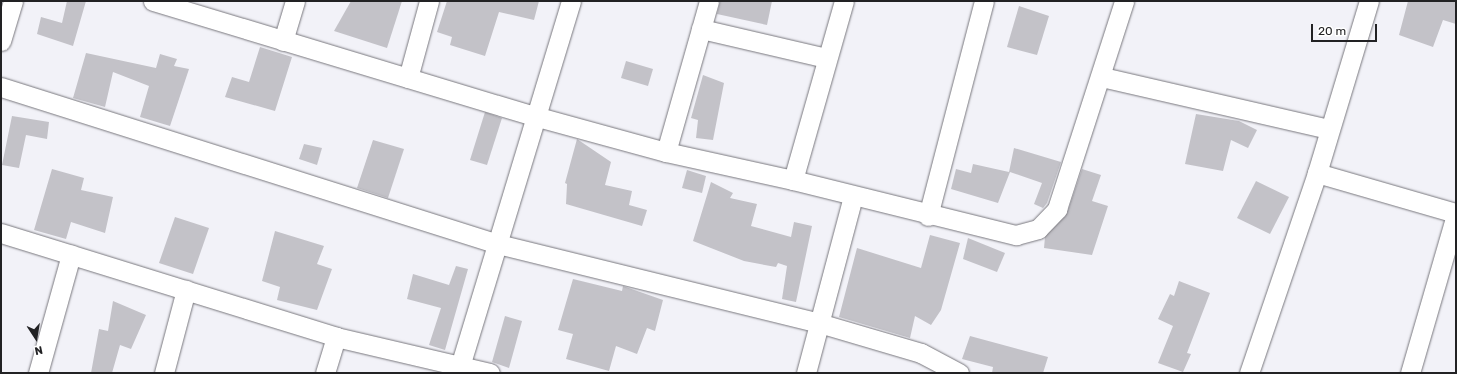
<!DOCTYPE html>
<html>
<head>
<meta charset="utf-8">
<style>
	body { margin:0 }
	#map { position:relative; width:1457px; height:374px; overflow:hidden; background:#f2f2f8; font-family:Rubik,sans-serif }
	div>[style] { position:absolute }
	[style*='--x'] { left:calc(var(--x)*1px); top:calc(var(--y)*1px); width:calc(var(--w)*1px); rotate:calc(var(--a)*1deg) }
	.building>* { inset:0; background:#c3c2c8 }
	.roads { filter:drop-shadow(0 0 1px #78777d) drop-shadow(0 0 1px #78777d) }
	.street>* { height:19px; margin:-9.5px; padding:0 9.5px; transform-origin:9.5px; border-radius:9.5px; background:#fff }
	span { translate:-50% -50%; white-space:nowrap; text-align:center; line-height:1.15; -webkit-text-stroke:3.5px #fff; paint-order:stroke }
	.frame { position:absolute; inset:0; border:2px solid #222224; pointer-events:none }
	.north { position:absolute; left:16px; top:318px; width:40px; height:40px; -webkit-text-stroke:3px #fff; paint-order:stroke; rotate:168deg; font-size:11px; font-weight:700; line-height:16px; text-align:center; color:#222224 }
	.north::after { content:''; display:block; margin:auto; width:14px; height:18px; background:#222224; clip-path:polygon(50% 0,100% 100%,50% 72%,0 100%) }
	.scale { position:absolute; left:1311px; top:24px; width:66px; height:18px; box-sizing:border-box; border:2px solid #222224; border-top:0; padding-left:5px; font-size:12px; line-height:14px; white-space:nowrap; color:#222224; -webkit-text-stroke:3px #fff; paint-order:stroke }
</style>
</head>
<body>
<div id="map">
	<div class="building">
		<i style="clip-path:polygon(67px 1px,86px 1px,73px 46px,37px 34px,41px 17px,62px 23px)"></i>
		<i style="clip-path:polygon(351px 1px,402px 1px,387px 48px,334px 31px)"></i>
		<i style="clip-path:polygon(447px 1px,539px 1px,534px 20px,499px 12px,485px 56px,450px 45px,452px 37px,437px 32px)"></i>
		<i style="clip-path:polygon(720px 1px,772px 1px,767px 25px,717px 14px)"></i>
		<i style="clip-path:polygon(1408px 1px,1456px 1px,1456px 24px,1443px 20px,1433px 47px,1399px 35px)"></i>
		<i style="clip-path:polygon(1019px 6px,1049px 16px,1037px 55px,1007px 47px)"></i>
		<i style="clip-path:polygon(260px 47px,292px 57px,275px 111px,225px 97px,232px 77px,249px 82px)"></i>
		<i style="clip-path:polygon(86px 53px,156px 68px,160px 54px,177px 59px,174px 66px,189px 69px,170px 126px,140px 117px,149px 86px,113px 72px,105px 107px,73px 98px)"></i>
		<i style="clip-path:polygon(626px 61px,653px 69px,648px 86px,621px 78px)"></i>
		<i style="clip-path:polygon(703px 75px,724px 83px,713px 140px,696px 138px,698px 120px,691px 118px)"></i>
		<i style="clip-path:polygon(485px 112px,502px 118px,487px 165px,470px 160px)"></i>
		<i style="clip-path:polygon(1196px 114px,1239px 121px,1257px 130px,1248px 148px,1231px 140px,1223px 171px,1185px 164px)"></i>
		<i style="clip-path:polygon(12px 116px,49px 122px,47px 139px,26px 135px,19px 168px,2px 165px)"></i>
		<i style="clip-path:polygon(577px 139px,611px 162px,605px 185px,632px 191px,629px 205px,647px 210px,642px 226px,566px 204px,567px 184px,565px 183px)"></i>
		<i style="clip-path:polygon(373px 140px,404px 149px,388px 198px,357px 188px)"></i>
		<i style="clip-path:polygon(304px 144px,322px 148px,317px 165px,299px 159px)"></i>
		<i style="clip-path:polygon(1014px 148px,1061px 162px,1047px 203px,1043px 208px,1034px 204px,1042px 183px,1010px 172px,998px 203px,951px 189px,956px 169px,971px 173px,973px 164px,1009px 172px)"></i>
		<i style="clip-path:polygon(52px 169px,84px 178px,81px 190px,113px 197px,105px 233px,71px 222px,66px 239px,34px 230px)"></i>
		<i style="clip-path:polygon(1082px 169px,1101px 175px,1092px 201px,1108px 206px,1092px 255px,1044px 248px,1045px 237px,1067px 213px)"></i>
		<i style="clip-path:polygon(687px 170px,706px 176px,702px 193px,682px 188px)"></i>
		<i style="clip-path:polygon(1256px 181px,1289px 197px,1270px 234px,1237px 218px)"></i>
		<i style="clip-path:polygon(711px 182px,733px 193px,730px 198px,757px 204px,751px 226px,791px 237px,794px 222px,812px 226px,796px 302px,782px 299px,787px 266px,778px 263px,776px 267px,744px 261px,693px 241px)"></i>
		<i style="clip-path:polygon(175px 217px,209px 228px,193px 274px,159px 263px)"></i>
		<i style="clip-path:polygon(275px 231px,324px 246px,317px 264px,332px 269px,317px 310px,277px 300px,280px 287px,262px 281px)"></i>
		<i style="clip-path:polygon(930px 235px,960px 243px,941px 310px,931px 325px,915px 316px,910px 338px,839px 317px,857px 248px,921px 268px)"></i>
		<i style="clip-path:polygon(968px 238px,1005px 253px,997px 272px,963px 259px)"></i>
		<i style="clip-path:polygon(456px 266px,468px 269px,445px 350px,429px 345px,441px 308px,407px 299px,413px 274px,449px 285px)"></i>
		<i style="clip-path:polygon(573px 279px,622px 291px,623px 286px,663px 300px,655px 331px,647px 328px,637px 354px,616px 346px,609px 371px,566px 359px,573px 334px,558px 330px)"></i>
		<i style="clip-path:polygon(1179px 281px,1210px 293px,1187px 353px,1191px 354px,1183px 372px,1158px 363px,1173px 326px,1158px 319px,1170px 294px,1174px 296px)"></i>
		<i style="clip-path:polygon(113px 301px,146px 315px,131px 349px,120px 345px,112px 373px,91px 373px,99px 329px,108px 331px)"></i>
		<i style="clip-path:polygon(505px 316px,522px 321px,509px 368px,492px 362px)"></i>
		<i style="clip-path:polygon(970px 336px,1048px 357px,1043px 373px,992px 373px,993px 367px,962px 359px)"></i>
	</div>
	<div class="roads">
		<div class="street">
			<i style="--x:153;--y:1;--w:402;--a:16.8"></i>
			<i style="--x:538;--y:117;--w:133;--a:15.3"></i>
			<i style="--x:666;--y:152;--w:130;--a:12.4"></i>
			<i style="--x:793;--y:180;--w:186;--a:-74.1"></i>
			<i style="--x:701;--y:29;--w:129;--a:13"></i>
			<i style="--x:1;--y:41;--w:42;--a:-73.3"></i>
			<i style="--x:283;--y:41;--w:42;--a:-73.3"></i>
			<i style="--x:1102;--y:77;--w:233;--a:12.9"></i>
			<i style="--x:408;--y:78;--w:80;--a:-74.7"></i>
			<i style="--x:1;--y:87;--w:521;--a:17.53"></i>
			<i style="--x:498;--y:244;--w:331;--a:13.8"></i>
			<i style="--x:819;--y:323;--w:106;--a:16.4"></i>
			<i style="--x:921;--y:353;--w:43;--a:27.8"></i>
			<i style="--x:666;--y:152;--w:157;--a:-74.1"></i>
			<i style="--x:1317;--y:173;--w:145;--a:16.1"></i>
			<i style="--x:793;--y:180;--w:230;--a:13.9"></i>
			<i style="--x:1016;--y:235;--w:23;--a:-15"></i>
			<i style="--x:1038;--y:229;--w:28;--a:-46"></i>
			<i style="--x:1057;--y:209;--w:219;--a:-72.1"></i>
			<i style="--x:928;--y:216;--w:222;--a:-75.4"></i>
			<i style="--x:1;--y:233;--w:351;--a:17.2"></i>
			<i style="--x:336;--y:337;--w:158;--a:13.2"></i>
			<i style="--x:38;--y:373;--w:123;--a:-74.4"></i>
			<i style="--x:164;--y:373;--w:86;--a:-75.2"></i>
			<i style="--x:325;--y:373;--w:38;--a:-73"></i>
			<i style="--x:458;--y:373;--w:389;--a:-73.1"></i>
			<i style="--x:806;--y:373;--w:183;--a:-75.1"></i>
			<i style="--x:1249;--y:373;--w:211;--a:-71.2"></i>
			<i style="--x:1317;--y:173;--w:180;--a:-73.2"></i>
			<i style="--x:1410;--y:373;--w:165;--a:-73.8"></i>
		</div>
	</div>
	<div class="frame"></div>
	<div class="north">N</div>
	<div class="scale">20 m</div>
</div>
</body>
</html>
